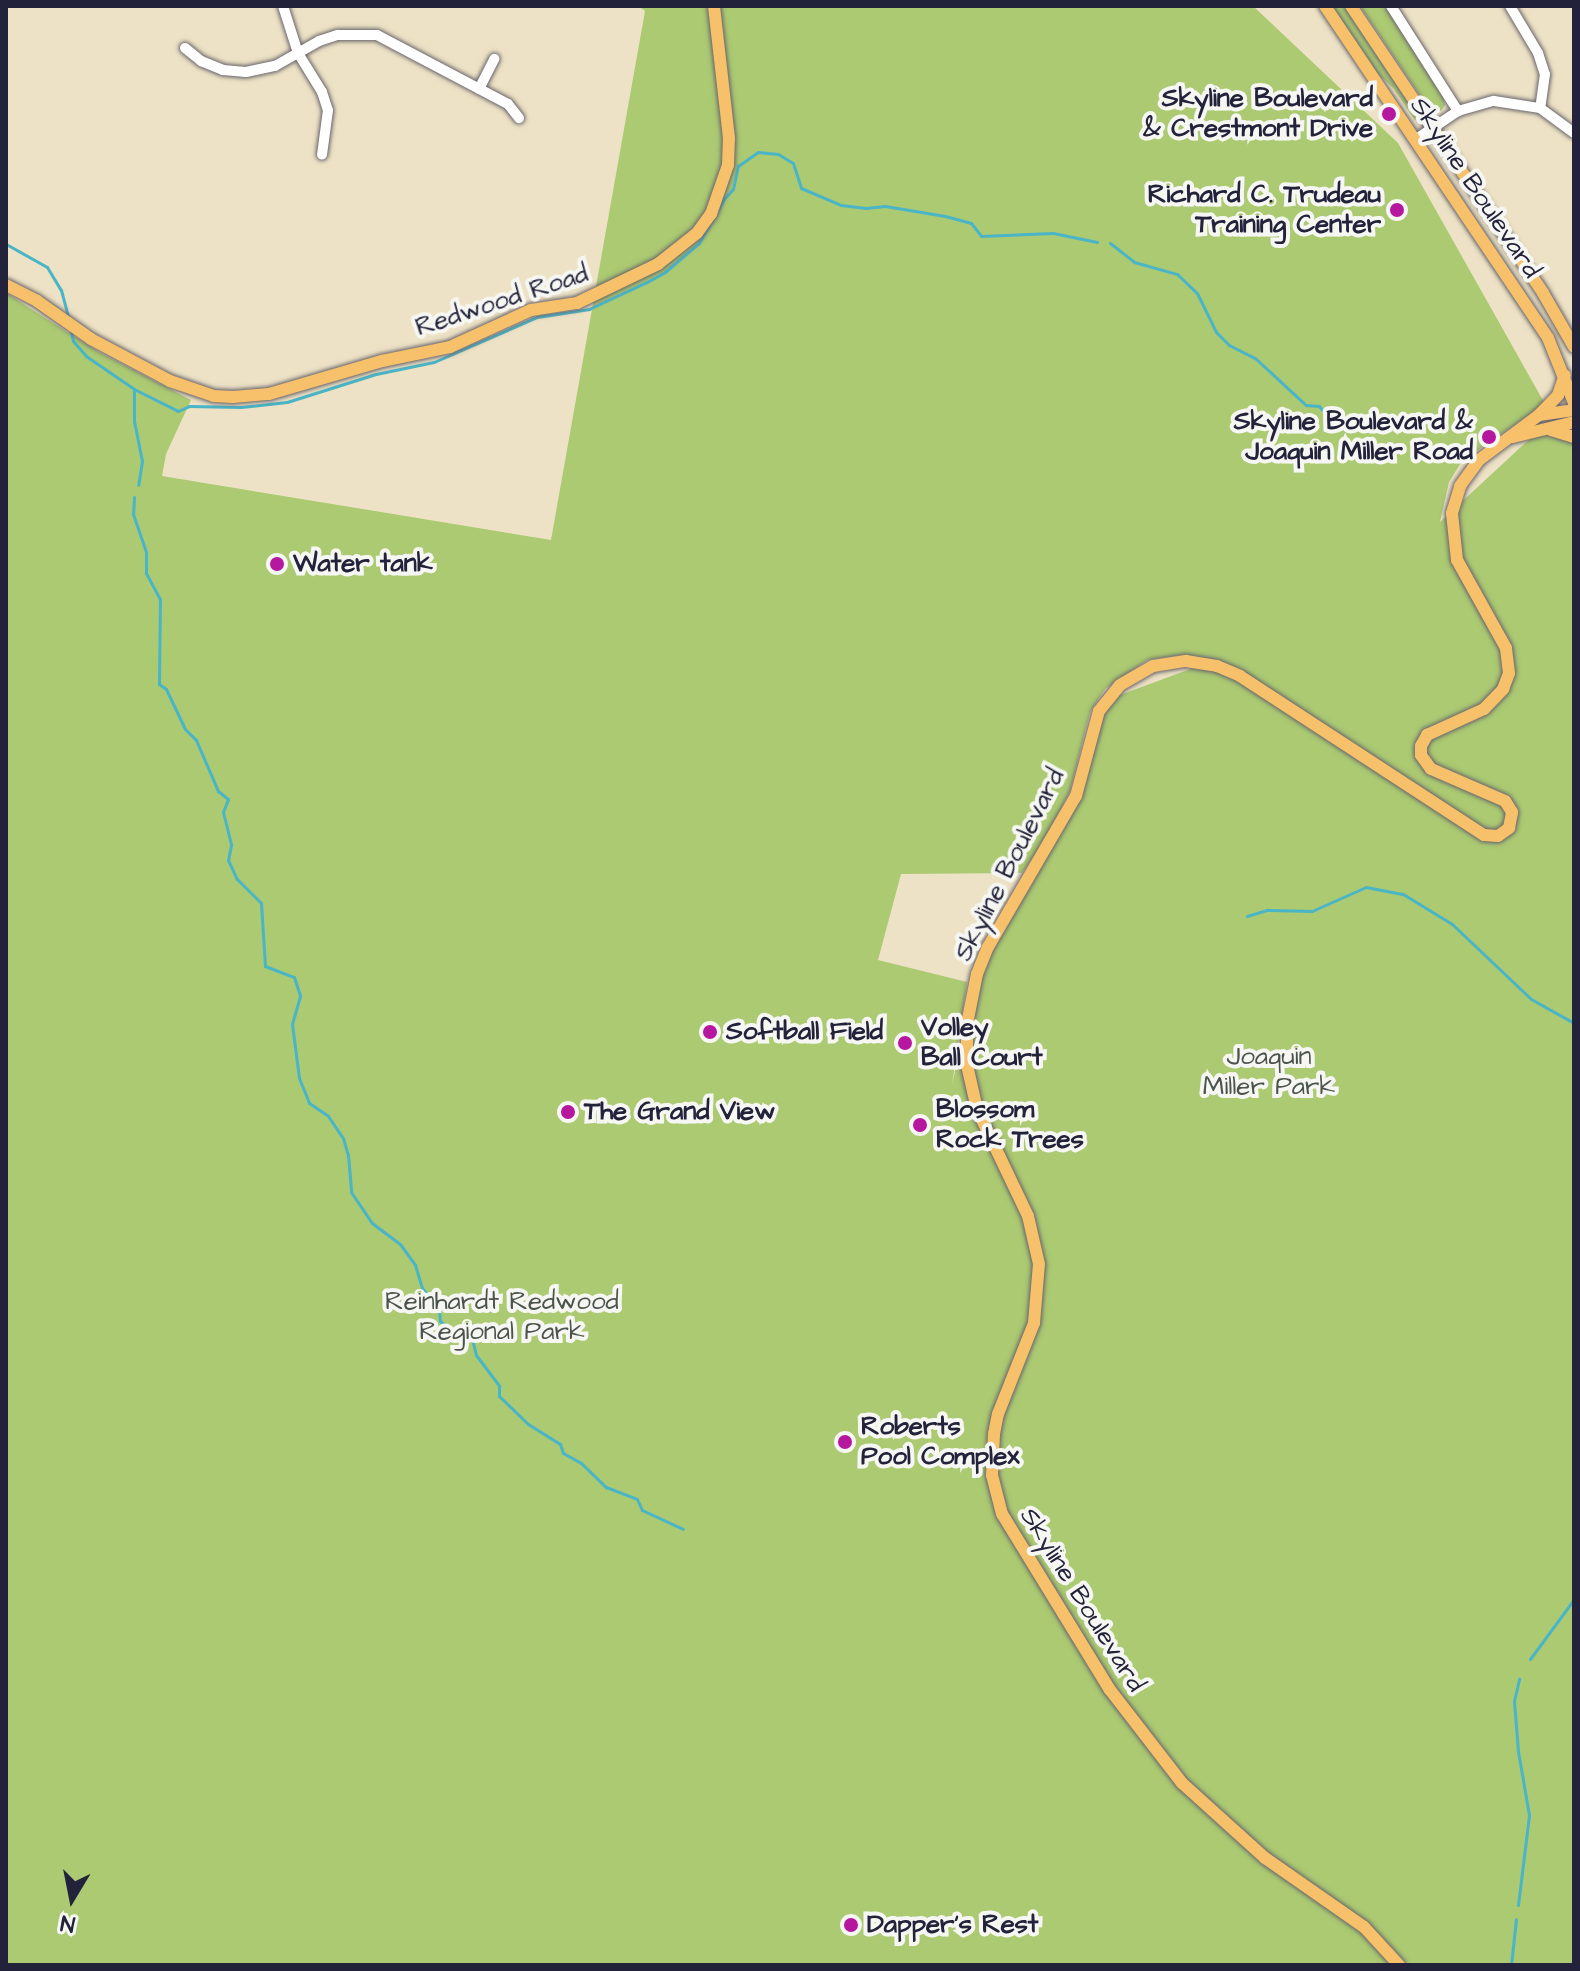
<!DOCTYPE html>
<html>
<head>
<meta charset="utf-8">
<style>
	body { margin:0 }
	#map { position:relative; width:1580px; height:1971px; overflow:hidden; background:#ede2c5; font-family:"Architects Daughter",sans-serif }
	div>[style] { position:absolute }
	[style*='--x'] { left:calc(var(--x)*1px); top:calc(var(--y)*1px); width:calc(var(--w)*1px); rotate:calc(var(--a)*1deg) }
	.green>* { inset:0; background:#abca72 }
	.stream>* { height:3px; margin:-1.5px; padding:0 1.5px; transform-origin:1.5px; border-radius:1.5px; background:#4ab5c7 }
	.roads { filter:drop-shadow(0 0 2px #69656b) drop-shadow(0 0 2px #69656b) }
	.minor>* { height:10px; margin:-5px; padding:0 5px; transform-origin:5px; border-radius:5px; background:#fff }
	.major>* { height:12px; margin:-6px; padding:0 6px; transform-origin:6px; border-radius:6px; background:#f7c06b }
	.dots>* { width:22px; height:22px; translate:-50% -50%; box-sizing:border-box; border:4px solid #f6f6f2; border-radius:50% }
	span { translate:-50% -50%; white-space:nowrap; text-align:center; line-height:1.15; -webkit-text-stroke:8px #f6f6f2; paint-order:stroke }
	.poi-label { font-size:26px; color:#22223b; font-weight:700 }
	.right { translate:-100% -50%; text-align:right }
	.left { translate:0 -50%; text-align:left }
	.street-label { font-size:26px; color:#22223b }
	.park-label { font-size:26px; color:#4b544c }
	.frame { position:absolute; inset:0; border:8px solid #22223b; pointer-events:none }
	.north { position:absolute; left:32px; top:1859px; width:80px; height:80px; -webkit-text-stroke:6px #f6f6f2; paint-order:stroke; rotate:190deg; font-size:22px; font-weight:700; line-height:32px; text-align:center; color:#22223b }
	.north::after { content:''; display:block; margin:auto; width:28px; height:36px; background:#22223b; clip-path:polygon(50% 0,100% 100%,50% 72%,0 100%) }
</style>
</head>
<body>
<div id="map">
	<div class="green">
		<i style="clip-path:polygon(evenodd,638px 6px,1253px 6px,1398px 143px,1545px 404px,1462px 461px,1449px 482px,1440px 522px,1549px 421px,1574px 415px,1574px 1965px,6px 1965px,6px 293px,97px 351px,191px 400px,166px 454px,162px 476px,551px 540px,645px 11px,638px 6px,1182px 655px,1212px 661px,1101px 702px,1064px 820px,974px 984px,952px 1085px,967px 982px,878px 960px,901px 874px,1022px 873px,1045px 840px,1070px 791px,1090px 712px,1105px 689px,1147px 660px,1182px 655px)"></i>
		<i style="clip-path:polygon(1332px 6px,1345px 6px,1423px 123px,1414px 119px,1394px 89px,1378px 74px)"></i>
		<i style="clip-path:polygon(1360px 6px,1385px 6px,1443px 97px,1445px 105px,1441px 111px,1429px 109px)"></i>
	</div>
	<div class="stream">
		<i style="--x:1110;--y:243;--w:31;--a:38"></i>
		<i style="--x:1134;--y:262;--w:45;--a:15.6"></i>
		<i style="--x:1177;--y:274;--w:28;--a:44"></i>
		<i style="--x:1197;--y:293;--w:43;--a:64"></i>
		<i style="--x:1216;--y:332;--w:18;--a:45"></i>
		<i style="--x:1229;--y:345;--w:29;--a:27"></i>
		<i style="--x:1255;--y:358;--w:69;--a:42.7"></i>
		<i style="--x:1306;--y:405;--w:13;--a:4"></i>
		<i style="--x:1319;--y:406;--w:14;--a:51"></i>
		<i style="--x:6;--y:244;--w:47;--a:29.3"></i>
		<i style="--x:47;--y:267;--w:27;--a:59"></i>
		<i style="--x:61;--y:290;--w:28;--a:75"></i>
		<i style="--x:71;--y:332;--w:9;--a:77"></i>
		<i style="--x:73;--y:341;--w:20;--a:49"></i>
		<i style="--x:86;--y:356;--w:58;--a:34.5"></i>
		<i style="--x:134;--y:389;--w:49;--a:26.6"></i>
		<i style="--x:178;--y:411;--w:12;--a:-24"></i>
		<i style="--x:189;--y:406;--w:52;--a:1.1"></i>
		<i style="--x:241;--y:407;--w:46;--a:-6.2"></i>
		<i style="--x:287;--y:402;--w:93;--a:-17.5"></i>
		<i style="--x:376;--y:374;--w:59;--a:-11.7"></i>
		<i style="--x:434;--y:362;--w:112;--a:-23.6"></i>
		<i style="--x:537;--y:317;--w:53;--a:-8.7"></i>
		<i style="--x:589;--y:309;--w:64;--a:-25"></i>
		<i style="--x:647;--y:282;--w:21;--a:-29"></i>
		<i style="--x:665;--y:272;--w:45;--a:-40.5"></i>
		<i style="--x:699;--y:243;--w:51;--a:-60.4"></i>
		<i style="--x:724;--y:199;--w:13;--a:-48"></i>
		<i style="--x:733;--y:189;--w:24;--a:-78"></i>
		<i style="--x:738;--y:166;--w:24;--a:-35"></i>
		<i style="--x:758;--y:152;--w:20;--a:6"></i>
		<i style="--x:778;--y:154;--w:17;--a:31"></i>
		<i style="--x:793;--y:163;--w:26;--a:72"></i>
		<i style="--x:801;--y:188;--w:43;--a:23"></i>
		<i style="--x:841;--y:205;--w:25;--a:7"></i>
		<i style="--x:866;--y:208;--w:19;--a:-6"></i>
		<i style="--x:885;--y:206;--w:61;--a:9.5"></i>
		<i style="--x:945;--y:216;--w:27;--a:15"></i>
		<i style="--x:971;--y:223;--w:16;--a:52"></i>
		<i style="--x:981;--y:236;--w:72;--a:-2.4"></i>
		<i style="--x:1053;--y:233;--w:45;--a:11.6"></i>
		<i style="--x:134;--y:389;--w:32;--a:90"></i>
		<i style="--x:134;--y:421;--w:41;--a:78.7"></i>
		<i style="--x:142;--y:461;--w:24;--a:99"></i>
		<i style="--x:134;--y:497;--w:17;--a:93"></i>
		<i style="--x:133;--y:514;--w:40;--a:71.1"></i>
		<i style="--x:146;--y:552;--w:21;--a:90"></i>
		<i style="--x:146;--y:573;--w:30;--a:62"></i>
		<i style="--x:160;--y:599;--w:85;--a:90.7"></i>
		<i style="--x:159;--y:684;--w:9;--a:36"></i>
		<i style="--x:166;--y:689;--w:44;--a:64.6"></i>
		<i style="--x:185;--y:729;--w:16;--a:45"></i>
		<i style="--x:196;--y:740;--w:56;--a:66.7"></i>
		<i style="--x:218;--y:791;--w:13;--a:39"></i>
		<i style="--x:228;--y:799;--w:14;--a:111"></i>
		<i style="--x:223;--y:812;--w:34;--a:76"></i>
		<i style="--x:231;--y:845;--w:15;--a:101"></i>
		<i style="--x:228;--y:860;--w:21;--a:65"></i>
		<i style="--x:237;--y:879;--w:34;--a:45"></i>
		<i style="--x:261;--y:903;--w:63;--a:86.4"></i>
		<i style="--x:265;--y:966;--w:31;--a:21"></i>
		<i style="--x:294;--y:977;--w:20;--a:72"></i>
		<i style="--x:300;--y:996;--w:29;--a:106"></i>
		<i style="--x:292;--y:1024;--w:54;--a:82.6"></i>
		<i style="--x:299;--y:1078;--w:27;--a:68"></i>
		<i style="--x:309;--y:1103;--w:23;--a:34"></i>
		<i style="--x:328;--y:1116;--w:27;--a:56"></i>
		<i style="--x:343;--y:1138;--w:18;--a:74"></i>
		<i style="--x:348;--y:1155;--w:37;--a:85"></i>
		<i style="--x:351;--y:1192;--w:37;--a:56"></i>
		<i style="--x:372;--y:1223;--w:35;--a:37"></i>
		<i style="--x:400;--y:1244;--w:26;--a:54"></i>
		<i style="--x:415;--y:1265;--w:24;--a:73"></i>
		<i style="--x:422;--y:1288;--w:26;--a:50"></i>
		<i style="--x:439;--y:1308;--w:13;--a:86"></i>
		<i style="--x:440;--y:1321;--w:21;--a:39"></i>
		<i style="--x:456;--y:1334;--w:17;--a:17"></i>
		<i style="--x:472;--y:1339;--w:16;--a:76"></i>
		<i style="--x:476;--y:1355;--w:39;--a:53"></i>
		<i style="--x:499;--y:1386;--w:10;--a:90"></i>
		<i style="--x:499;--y:1396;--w:40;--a:44"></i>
		<i style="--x:528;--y:1424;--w:38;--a:32"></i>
		<i style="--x:560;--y:1444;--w:9;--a:72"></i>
		<i style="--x:563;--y:1453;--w:21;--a:29"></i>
		<i style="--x:581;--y:1463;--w:35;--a:44"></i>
		<i style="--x:606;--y:1487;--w:33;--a:21"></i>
		<i style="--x:637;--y:1499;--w:12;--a:66"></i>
		<i style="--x:642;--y:1510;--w:45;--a:24.9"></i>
		<i style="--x:1247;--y:916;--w:21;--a:-17"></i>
		<i style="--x:1267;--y:910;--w:45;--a:1.3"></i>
		<i style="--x:1312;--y:911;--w:59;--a:-24"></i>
		<i style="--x:1366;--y:887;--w:38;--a:11"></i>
		<i style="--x:1403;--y:894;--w:57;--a:31.5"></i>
		<i style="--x:1452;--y:924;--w:109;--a:43.5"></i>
		<i style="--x:1531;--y:999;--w:49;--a:29.2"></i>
		<i style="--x:1530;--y:1659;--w:74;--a:-53.7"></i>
		<i style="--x:1518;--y:1905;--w:91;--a:-83"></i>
		<i style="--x:1529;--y:1815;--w:65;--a:-99.8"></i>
		<i style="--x:1518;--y:1751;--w:50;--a:-94.6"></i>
		<i style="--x:1514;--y:1701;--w:23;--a:-77"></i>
		<i style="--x:1511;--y:1965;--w:46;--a:-83.8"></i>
	</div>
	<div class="roads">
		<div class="minor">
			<i style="--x:283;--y:6;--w:49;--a:72.3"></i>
			<i style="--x:298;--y:53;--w:46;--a:58.4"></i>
			<i style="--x:322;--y:92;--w:19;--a:72"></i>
			<i style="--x:328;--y:110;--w:45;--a:97.6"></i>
			<i style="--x:1391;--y:6;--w:125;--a:57.5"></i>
			<i style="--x:1510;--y:6;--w:55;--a:59.2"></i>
			<i style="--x:1538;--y:53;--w:22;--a:72"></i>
			<i style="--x:1545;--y:74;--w:34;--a:98"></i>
			<i style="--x:185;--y:48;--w:21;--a:39"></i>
			<i style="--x:201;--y:61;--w:24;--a:22"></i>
			<i style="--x:223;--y:70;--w:23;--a:5"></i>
			<i style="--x:246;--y:72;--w:30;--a:-12"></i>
			<i style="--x:275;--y:66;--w:51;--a:-29.6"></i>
			<i style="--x:319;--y:41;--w:20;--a:-18"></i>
			<i style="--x:338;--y:35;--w:39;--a:0"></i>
			<i style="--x:377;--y:35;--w:148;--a:27.8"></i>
			<i style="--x:508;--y:104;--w:18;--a:52"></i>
			<i style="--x:479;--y:89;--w:34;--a:-63"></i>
			<i style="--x:1415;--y:140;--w:52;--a:-34"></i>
			<i style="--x:1458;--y:111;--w:37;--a:-16"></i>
			<i style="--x:1494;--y:101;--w:47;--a:8.7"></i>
			<i style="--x:1540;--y:108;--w:42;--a:36.3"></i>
		</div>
		<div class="major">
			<i style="--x:1325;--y:6;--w:400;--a:56.1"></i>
			<i style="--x:1548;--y:338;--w:70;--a:68.2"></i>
			<i style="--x:1351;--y:6;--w:345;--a:56.2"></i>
			<i style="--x:1543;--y:293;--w:62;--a:60.1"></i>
			<i style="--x:6;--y:285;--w:35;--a:27"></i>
			<i style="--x:37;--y:301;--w:66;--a:35.1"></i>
			<i style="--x:91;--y:339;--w:89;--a:28"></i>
			<i style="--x:170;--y:381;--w:46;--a:18.8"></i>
			<i style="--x:214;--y:396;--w:19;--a:3"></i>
			<i style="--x:233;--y:397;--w:36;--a:-5"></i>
			<i style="--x:269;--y:394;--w:118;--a:-16.3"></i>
			<i style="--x:382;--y:361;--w:69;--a:-11.6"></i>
			<i style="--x:450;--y:347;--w:89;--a:-24.6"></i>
			<i style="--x:531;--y:310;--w:47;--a:-8.7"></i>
			<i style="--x:577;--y:303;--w:90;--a:-25.7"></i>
			<i style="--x:658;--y:264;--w:50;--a:-38.5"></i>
			<i style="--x:697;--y:233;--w:24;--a:-54"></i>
			<i style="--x:711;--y:214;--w:52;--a:-70.9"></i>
			<i style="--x:728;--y:165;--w:27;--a:-88"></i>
			<i style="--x:729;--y:138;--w:133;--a:-96.5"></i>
			<i style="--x:1539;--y:415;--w:28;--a:-46"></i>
			<i style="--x:1558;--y:395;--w:21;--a:-71"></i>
			<i style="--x:1551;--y:430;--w:24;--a:17"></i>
			<i style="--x:1513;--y:437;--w:63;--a:-13.8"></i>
			<i style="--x:1399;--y:1965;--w:52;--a:-132.6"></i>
			<i style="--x:1364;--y:1927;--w:121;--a:-145.1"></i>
			<i style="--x:1265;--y:1858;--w:112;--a:-137.9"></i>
			<i style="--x:1182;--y:1783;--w:118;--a:-127.7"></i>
			<i style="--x:1110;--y:1690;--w:206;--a:-121.5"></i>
			<i style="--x:1002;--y:1514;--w:40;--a:-104.4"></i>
			<i style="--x:992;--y:1475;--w:41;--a:-87.2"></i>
			<i style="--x:994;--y:1434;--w:20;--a:-79"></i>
			<i style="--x:998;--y:1414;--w:98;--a:-68.4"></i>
			<i style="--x:1034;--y:1323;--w:59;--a:-85.2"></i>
			<i style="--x:1039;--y:1264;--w:49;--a:-102.9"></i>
			<i style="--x:1028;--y:1216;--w:119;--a:-115.5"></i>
			<i style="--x:977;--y:1109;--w:45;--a:-102.8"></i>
			<i style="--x:967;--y:1065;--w:41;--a:-90"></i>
			<i style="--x:967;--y:1024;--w:51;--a:-78.7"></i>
			<i style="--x:977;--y:974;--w:29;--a:-68"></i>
			<i style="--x:988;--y:947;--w:175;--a:-59.8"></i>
			<i style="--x:1076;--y:796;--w:88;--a:-74.9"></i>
			<i style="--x:1099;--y:711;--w:33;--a:-51"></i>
			<i style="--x:1120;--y:685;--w:38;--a:-30"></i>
			<i style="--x:1153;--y:666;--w:33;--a:-9"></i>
			<i style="--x:1186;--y:661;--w:31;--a:9"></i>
			<i style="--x:1217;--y:666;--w:25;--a:23"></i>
			<i style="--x:1240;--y:676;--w:291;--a:33.1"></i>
			<i style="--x:1484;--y:835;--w:14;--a:4"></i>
			<i style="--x:1498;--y:836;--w:14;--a:-36"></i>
			<i style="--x:1509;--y:828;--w:16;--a:-79"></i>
			<i style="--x:1512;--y:812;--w:13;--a:-122"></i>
			<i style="--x:1505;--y:801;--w:81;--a:-156.6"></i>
			<i style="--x:1431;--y:769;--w:17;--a:-126"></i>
			<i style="--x:1421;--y:755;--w:9;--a:-90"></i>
			<i style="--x:1421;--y:746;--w:13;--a:-61"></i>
			<i style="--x:1427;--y:735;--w:63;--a:-24.5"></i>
			<i style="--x:1484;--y:709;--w:28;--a:-46"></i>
			<i style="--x:1503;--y:689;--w:17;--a:-69"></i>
			<i style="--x:1509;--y:673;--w:25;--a:-97"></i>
			<i style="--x:1506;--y:648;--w:101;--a:-119.1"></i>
			<i style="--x:1457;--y:560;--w:47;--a:-96.1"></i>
			<i style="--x:1452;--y:513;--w:28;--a:-73"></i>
			<i style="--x:1460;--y:486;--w:32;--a:-54"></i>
			<i style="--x:1479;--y:460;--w:75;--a:-36.9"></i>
			<i style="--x:1539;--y:415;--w:35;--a:-8"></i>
		</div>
	</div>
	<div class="dots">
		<i style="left:1389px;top:114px;background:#b5179e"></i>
		<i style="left:1397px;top:210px;background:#b5179e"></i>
		<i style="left:1489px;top:437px;background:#b5179e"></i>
		<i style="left:277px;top:564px;background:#b5179e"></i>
		<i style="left:710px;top:1032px;background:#b5179e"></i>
		<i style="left:905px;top:1043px;background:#b5179e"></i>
		<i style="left:568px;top:1112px;background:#b5179e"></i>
		<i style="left:920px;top:1125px;background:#b5179e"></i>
		<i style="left:845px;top:1442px;background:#b5179e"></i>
		<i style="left:851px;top:1925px;background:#b5179e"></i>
	</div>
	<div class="poi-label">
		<span class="right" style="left:1373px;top:114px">Skyline Boulevard<br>&amp; Crestmont Drive</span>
		<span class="right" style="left:1381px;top:210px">Richard C. Trudeau<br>Training Center</span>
		<span class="right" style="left:1473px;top:437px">Skyline Boulevard &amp;<br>Joaquin Miller Road</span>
		<span class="left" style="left:293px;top:564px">Water tank</span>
		<span class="left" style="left:921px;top:1043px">Volley<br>Ball Court</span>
		<span class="left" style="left:726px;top:1032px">Softball Field</span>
		<span class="left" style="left:936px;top:1125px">Blossom<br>Rock Trees</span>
		<span class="left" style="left:584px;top:1112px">The Grand View</span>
		<span class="left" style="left:861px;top:1442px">Roberts<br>Pool Complex</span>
		<span class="left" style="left:867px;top:1925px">Dapper’s Rest</span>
	</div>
	<div class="street-label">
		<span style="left:1475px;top:188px;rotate:56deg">Skyline Boulevard</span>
		<span style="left:502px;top:301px;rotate:-18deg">Redwood Road</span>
		<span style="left:1010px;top:865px;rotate:-63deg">Skyline Boulevard</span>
		<span style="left:1082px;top:1600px;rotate:58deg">Skyline Boulevard</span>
	</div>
	<div class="park-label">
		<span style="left:1269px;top:1072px">Joaquin<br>Miller Park</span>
		<span style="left:502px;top:1317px">Reinhardt Redwood<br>Regional Park</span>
	</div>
	<div class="frame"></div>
	<div class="north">N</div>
</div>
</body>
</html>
